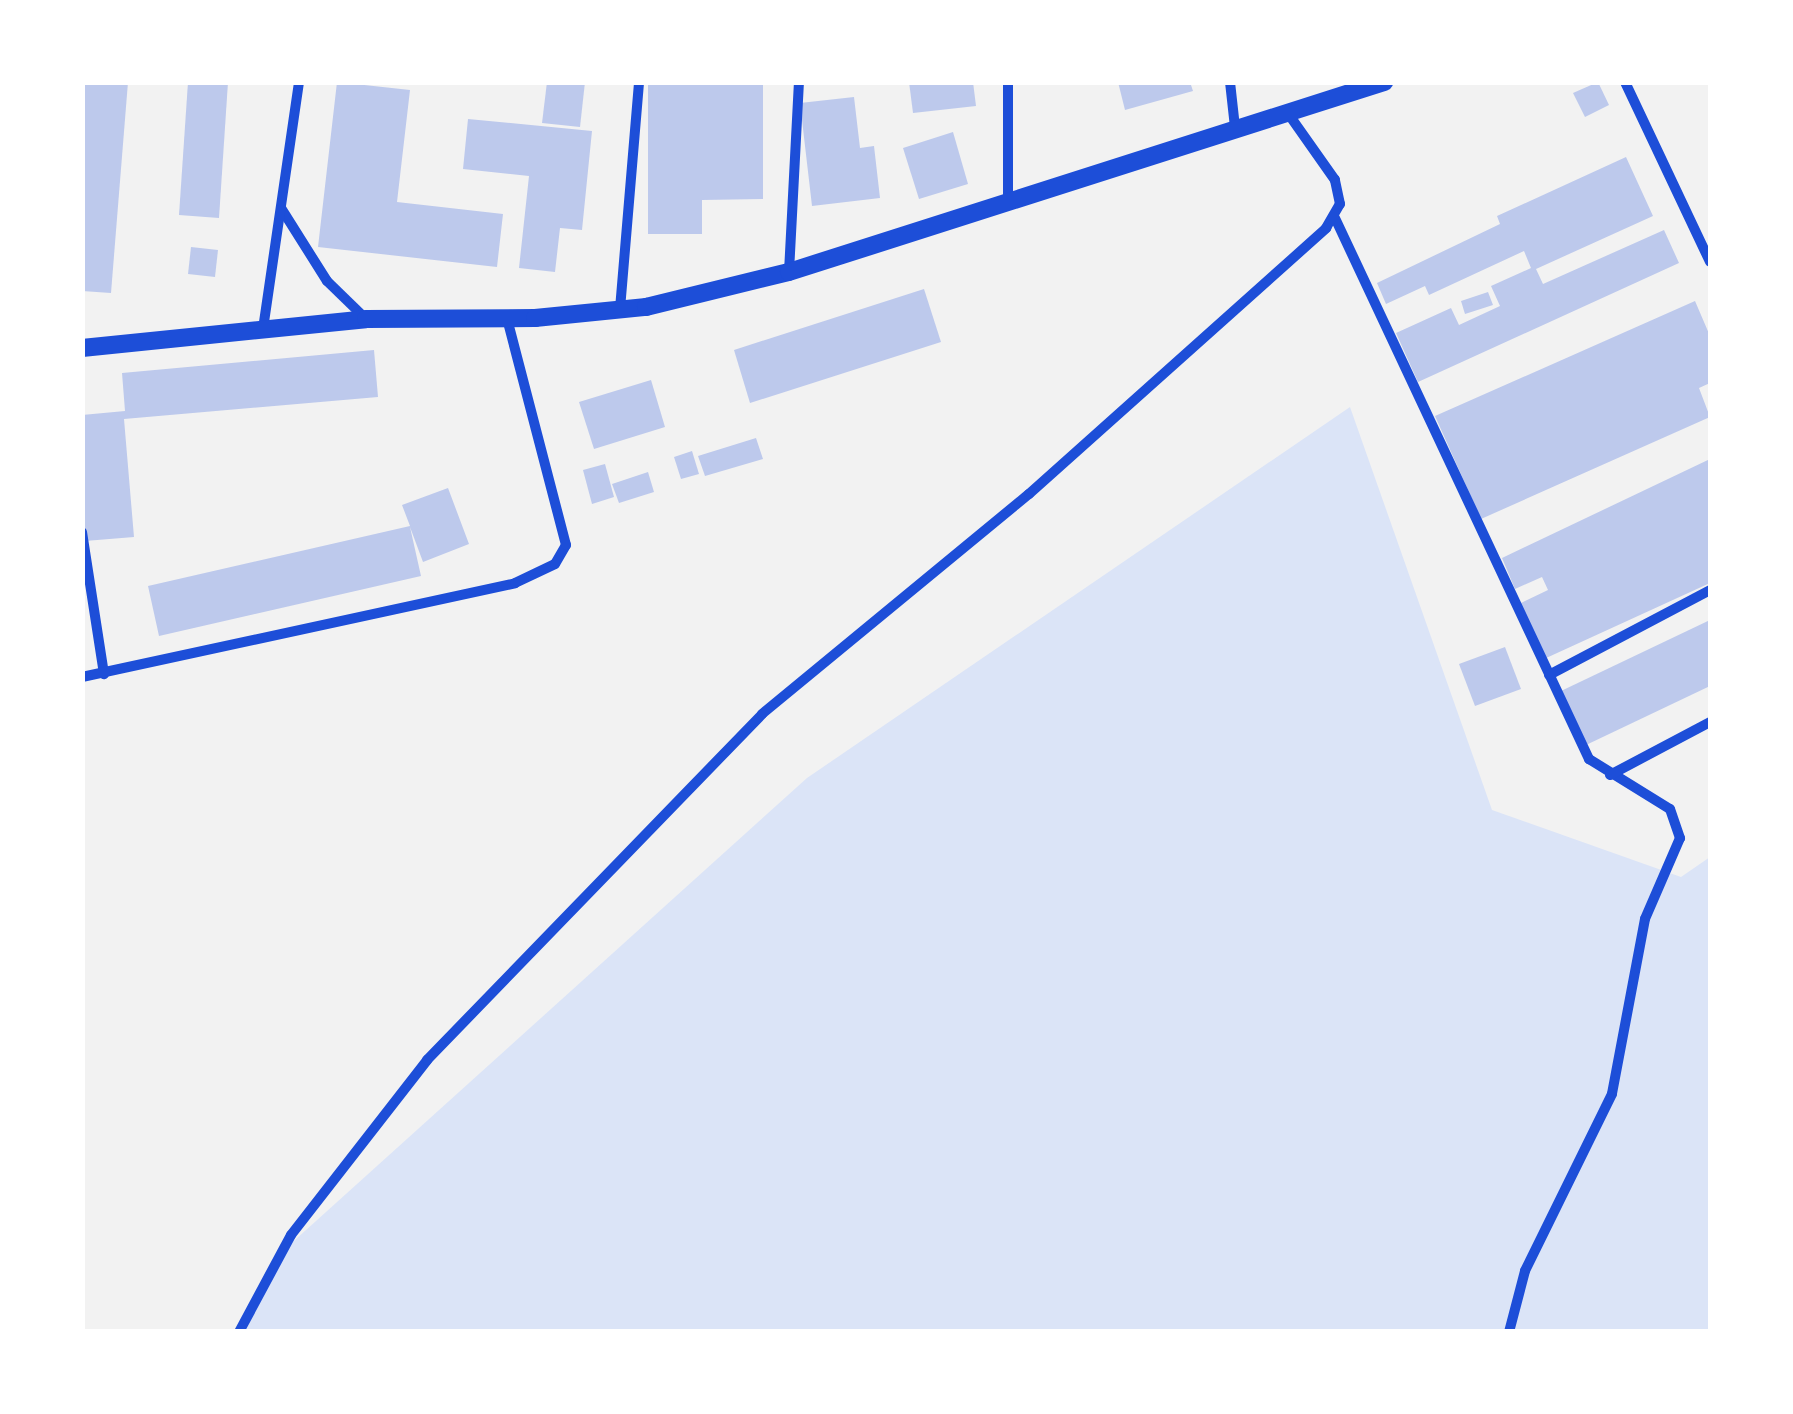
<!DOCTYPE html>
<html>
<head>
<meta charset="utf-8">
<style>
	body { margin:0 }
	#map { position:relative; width:1793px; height:1414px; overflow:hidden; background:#f2f2f2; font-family:"PT Sans",sans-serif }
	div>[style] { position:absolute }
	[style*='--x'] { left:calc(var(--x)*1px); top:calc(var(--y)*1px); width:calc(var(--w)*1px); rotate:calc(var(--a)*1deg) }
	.green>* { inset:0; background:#dbe4f7 }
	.building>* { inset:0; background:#bdc9ec }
	.minor>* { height:10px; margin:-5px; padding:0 5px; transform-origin:5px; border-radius:5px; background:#1d4ed8 }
	.tertiary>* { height:18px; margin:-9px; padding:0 9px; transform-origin:9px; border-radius:9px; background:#1d4ed8 }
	span { translate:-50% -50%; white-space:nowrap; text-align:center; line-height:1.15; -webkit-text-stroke:10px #fff; paint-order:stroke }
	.frame { position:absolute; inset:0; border:85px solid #fff; pointer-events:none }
</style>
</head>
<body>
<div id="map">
	<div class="green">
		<i style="clip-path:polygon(1350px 407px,1492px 810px,1681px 877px,1710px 857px,1710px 1331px,241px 1332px,275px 1258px,807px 778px)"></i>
	</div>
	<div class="building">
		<i style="clip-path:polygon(82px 82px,128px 82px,111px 293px,82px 291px)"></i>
		<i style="clip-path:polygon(188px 82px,228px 82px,219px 218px,179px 215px)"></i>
		<i style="clip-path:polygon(337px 82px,410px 90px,397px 202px,503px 214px,497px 267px,318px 247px)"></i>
		<i style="clip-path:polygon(547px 82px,585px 82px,580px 127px,542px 123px)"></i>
		<i style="clip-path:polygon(648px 82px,763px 82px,763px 199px,702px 200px,702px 234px,648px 234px)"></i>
		<i style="clip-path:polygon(909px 82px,973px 82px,976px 106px,913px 113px)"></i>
		<i style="clip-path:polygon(1118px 82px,1190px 82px,1193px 91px,1125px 110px)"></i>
		<i style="clip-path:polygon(1598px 82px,1609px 105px,1585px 117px,1573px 93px)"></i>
		<i style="clip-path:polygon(854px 97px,860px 148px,874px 146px,880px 198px,812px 206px,800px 103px)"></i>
		<i style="clip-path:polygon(468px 119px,592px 131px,582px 230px,560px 228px,555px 272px,519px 268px,529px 176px,463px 169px)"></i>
		<i style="clip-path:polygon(953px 132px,968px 184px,919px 199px,903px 148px)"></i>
		<i style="clip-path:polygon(1626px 157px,1653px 216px,1536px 269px,1543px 284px,1664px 230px,1679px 263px,1418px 382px,1396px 333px,1451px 308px,1459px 325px,1500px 306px,1491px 286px,1531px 268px,1524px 251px,1429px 295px,1425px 286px,1386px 304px,1377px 283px,1500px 224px,1497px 216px)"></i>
		<i style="clip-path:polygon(191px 247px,218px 250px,215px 277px,188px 274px)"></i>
		<i style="clip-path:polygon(924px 289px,941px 342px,750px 403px,734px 350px)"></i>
		<i style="clip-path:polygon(1488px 292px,1493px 305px,1465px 314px,1461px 301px)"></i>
		<i style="clip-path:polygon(1695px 301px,1710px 336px,1710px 383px,1699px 388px,1710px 417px,1481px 519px,1435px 416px)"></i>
		<i style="clip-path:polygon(374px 350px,378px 397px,124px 419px,134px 537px,85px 541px,82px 415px,125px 411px,122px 373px)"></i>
		<i style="clip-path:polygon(651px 380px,665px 427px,594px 449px,579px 402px)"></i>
		<i style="clip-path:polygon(756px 438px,763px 459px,705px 476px,698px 456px)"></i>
		<i style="clip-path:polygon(692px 451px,699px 474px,681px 479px,674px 457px)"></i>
		<i style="clip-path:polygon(1710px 459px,1710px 583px,1544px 659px,1519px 604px,1548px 590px,1542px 577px,1515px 589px,1502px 558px)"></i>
		<i style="clip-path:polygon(605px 464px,614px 497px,592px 504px,583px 470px)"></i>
		<i style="clip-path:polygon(648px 472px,654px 492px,619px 503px,612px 484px)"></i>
		<i style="clip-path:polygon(448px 488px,469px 544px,423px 562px,410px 527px,421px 576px,159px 636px,148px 586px,410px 526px,402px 505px)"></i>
		<i style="clip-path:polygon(1710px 620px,1710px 686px,1586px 745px,1561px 691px)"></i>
		<i style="clip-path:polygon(1505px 647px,1521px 689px,1475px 706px,1459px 664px)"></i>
	</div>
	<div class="minor">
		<i style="--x:1230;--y:82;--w:45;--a:83.7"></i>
		<i style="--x:1625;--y:82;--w:199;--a:64.7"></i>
		<i style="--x:1008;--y:199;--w:117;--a:-90"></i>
		<i style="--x:281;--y:208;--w:86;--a:57.8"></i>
		<i style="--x:327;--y:281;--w:52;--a:44.2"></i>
		<i style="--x:1335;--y:218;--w:598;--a:64.85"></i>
		<i style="--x:1589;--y:759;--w:95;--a:31.7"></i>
		<i style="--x:1670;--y:809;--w:31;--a:71"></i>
		<i style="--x:1680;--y:838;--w:88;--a:113.4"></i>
		<i style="--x:1645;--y:919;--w:178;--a:100.7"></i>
		<i style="--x:1612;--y:1094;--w:197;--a:116.2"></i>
		<i style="--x:1525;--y:1271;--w:63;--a:104.7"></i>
		<i style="--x:789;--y:272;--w:190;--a:-87"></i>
		<i style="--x:620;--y:309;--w:228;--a:-85.2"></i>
		<i style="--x:263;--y:329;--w:250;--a:-81.7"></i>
		<i style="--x:82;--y:532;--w:144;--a:81.2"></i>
		<i style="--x:1549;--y:675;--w:182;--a:-27.8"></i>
		<i style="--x:82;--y:677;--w:443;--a:-12.2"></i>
		<i style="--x:515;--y:583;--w:44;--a:-25.4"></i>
		<i style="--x:555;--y:564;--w:22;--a:-60"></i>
		<i style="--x:566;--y:545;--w:235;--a:-104.6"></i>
		<i style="--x:1610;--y:775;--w:113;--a:-27.9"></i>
		<i style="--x:239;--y:1332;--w:110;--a:-61.8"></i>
		<i style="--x:291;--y:1235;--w:222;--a:-52.1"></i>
		<i style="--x:427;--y:1060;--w:482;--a:-45.9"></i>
		<i style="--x:762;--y:714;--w:346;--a:-39.5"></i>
		<i style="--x:1029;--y:494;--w:399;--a:-41.8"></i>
		<i style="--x:1326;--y:228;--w:28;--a:-60"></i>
		<i style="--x:1340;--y:204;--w:25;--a:-102"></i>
		<i style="--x:1335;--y:180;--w:83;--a:-125.2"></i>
	</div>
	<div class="tertiary">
		<i style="--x:82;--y:348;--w:285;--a:-5.8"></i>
		<i style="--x:366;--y:319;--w:169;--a:-0.3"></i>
		<i style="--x:535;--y:318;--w:112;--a:-5.7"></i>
		<i style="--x:646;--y:307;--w:147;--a:-13.8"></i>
		<i style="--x:789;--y:272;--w:625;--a:-17.71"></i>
	</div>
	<div class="frame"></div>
</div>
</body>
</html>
